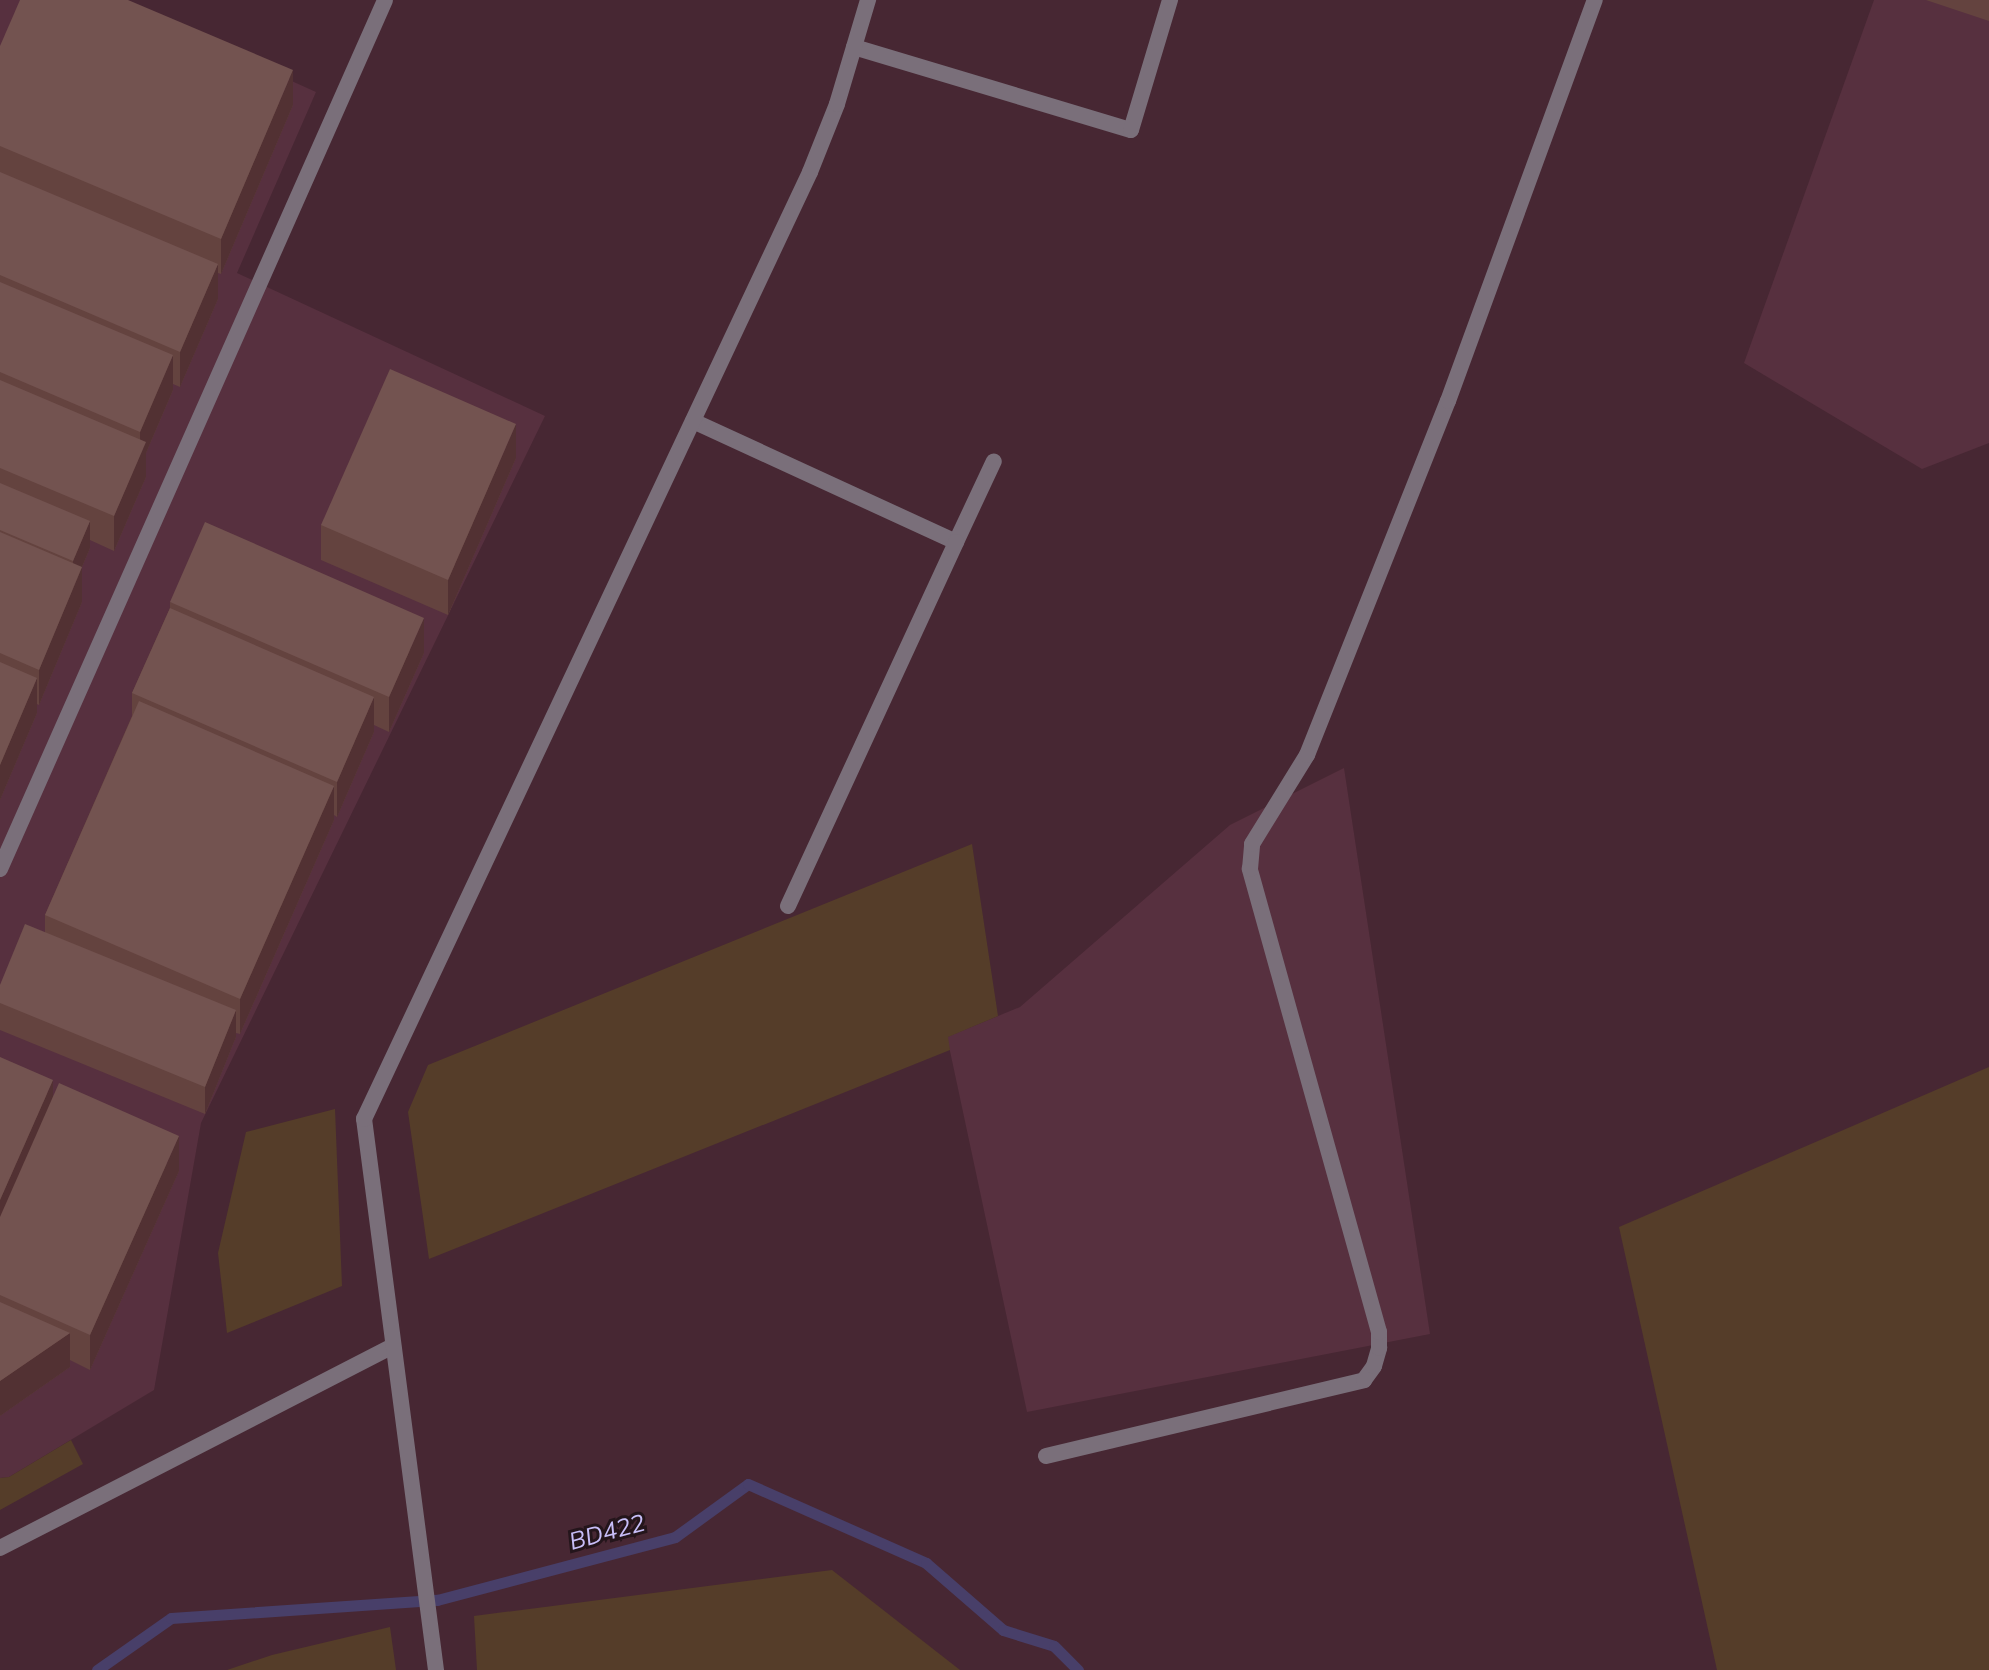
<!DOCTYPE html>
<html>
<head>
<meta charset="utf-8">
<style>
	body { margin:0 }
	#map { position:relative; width:1989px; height:1670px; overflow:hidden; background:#472733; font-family:Mulish,sans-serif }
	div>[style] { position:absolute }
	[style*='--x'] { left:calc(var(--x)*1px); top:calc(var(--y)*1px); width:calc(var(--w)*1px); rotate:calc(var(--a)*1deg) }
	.built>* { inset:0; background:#57303f }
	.green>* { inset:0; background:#553d29 }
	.stream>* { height:11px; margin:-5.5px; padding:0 5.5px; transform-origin:5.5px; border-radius:5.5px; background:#483f69 }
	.service>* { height:16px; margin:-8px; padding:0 8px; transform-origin:8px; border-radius:8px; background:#7a6f7a }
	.minor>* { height:16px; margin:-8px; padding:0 8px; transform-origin:8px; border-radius:8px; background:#7a6f7a }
	.wall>* { inset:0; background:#64433f }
	.shaded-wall>* { inset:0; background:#523133 }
	.building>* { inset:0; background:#735350 }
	span { translate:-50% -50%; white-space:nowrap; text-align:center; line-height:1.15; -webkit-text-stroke:6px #24151b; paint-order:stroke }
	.water-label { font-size:24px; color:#c7bdf7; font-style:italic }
</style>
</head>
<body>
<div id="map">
	<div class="built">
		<i style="clip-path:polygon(0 0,112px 0,316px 92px,237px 273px,545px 416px,201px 1123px,154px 1390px,9px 1477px,0 1478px)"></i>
		<i style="clip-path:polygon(1874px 0,1989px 0,1989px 443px,1922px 469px,1744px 363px)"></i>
		<i style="clip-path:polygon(1344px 768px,1430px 1334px,1027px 1412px,947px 1037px,1020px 1007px,1230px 825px)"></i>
	</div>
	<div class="green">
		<i style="clip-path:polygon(972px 844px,998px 1016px,948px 1037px,950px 1050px,429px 1259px,408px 1112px,428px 1065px)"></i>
		<i style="clip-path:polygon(1989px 1067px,1989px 1670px,1717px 1670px,1619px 1227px)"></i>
		<i style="clip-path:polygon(335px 1109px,342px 1286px,227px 1333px,218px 1253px,246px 1132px)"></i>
		<i style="clip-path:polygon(71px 1440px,83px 1464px,0 1510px,0 1478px,9px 1477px)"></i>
		<i style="clip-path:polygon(832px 1570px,960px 1670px,477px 1670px,474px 1616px)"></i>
		<i style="clip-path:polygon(390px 1627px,396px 1670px,227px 1670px,272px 1655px)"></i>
	</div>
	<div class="stream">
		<i style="--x:97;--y:1670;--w:90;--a:-35.1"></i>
		<i style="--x:171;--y:1618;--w:267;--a:-3.9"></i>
		<i style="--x:437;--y:1600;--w:246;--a:-14.8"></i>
		<i style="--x:675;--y:1537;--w:90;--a:-36"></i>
		<i style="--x:748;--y:1484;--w:195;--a:23.9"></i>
		<i style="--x:926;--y:1563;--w:102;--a:41"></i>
		<i style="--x:1003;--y:1630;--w:53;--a:17.4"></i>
		<i style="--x:1054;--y:1646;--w:34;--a:45"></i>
	</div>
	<div class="service">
		<i style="--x:1046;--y:1456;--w:327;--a:-13.4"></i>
		<i style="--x:1364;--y:1380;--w:17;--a:-54"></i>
		<i style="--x:1374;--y:1366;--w:19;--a:-74"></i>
		<i style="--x:1379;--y:1348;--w:16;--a:-90"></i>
		<i style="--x:1379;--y:1332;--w:481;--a:-105.6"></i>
		<i style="--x:1250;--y:869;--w:25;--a:-85"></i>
		<i style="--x:1252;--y:844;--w:105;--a:-58.3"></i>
		<i style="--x:1307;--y:755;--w:381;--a:-68.3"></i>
		<i style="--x:1448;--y:401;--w:427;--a:-69.9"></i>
	</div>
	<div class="minor">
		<i style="--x:854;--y:47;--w:289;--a:16.7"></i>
		<i style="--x:1131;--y:130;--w:136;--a:-73.3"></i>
		<i style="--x:693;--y:421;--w:289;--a:24.7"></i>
		<i style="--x:956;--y:542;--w:89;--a:-64.9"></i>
		<i style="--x:0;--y:869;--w:950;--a:-66.1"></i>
		<i style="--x:788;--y:906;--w:401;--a:-65.2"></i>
		<i style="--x:0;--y:1548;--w:442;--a:-27.2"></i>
		<i style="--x:436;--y:1670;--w:556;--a:-97.44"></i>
		<i style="--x:364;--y:1119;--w:1047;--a:-64.78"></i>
		<i style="--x:810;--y:172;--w:73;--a:-68.3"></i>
		<i style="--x:837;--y:104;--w:109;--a:-73.4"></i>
	</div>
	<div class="wall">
		<i style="clip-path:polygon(1926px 0,1989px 0,1989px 21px)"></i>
		<i style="clip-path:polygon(0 46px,293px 105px,221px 274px,218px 273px,218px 299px,180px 387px,173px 384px,173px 390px,146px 453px,146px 477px,114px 551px,90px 540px,90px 548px,82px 567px,82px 602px,39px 705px,37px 704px,37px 713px,0 800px)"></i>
		<i style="clip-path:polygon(516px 458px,448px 615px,321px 560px,321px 525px)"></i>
		<i style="clip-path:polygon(170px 602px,424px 653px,389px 732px,374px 725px,374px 732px,337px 817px,334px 815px,334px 820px,240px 1034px,236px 1033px,236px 1037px,205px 1114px,0 1030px,0 985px,45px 932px,45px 915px,132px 716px,132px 693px,170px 608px)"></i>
		<i style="clip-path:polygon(0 1057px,53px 1097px,179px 1171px,90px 1370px,70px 1360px,70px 1367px,0 1416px)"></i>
	</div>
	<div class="shaded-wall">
		<i style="clip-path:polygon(293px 70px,293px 105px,221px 274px,221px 239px)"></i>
		<i style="clip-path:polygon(218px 264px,218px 299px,180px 387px,180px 352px)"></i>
		<i style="clip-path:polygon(173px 355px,173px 390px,146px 453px,146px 477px,114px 551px,114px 516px,140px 455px,140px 432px)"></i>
		<i style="clip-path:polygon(516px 424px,516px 458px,448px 615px,448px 580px)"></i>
		<i style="clip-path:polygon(90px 521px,90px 548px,73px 588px,73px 561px)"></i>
		<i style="clip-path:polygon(82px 567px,82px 602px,39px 705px,39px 670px)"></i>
		<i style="clip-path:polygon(424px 618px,424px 653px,389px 732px,389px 697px)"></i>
		<i style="clip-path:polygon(37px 678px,37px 713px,0 800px,0 765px)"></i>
		<i style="clip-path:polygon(374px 697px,374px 732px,337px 817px,337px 782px)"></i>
		<i style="clip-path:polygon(334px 786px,334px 820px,240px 1034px,240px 999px)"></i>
		<i style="clip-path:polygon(236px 1010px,236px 1037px,205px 1114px,205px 1087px)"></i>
		<i style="clip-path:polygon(53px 1080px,53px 1115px,0 1235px,0 1200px)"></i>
		<i style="clip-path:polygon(179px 1136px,179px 1171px,90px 1370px,90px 1335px)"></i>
		<i style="clip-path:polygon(70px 1333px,70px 1367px,0 1416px,0 1381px)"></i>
	</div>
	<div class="building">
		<i style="clip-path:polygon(20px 0,128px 0,293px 70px,221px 239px,0 146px,0 46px)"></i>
		<i style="clip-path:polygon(0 172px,218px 264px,180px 352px,0 275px)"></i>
		<i style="clip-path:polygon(0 282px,173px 355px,140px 432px,0 372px)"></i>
		<i style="clip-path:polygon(390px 369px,516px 424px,448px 580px,321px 525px)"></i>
		<i style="clip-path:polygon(0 380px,146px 442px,114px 516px,0 468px)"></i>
		<i style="clip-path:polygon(0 483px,90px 521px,73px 561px,0 530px)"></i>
		<i style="clip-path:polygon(205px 522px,424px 618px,389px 697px,170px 602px)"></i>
		<i style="clip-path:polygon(0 532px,82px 567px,39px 670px,0 653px)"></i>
		<i style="clip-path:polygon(170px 608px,374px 697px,337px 782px,132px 693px)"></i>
		<i style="clip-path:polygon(0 662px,37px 678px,0 765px)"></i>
		<i style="clip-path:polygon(139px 701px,334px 786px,240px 999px,45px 915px)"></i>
		<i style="clip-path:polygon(25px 924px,236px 1010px,205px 1087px,0 1003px,0 985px)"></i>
		<i style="clip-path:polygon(0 1057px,53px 1080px,0 1200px)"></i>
		<i style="clip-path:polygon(59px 1083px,179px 1136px,90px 1335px,0 1295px,0 1217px)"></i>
		<i style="clip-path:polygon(0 1302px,70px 1333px,0 1381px)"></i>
	</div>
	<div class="water-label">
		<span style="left:607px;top:1532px;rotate:-15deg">BD422</span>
	</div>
</div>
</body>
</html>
